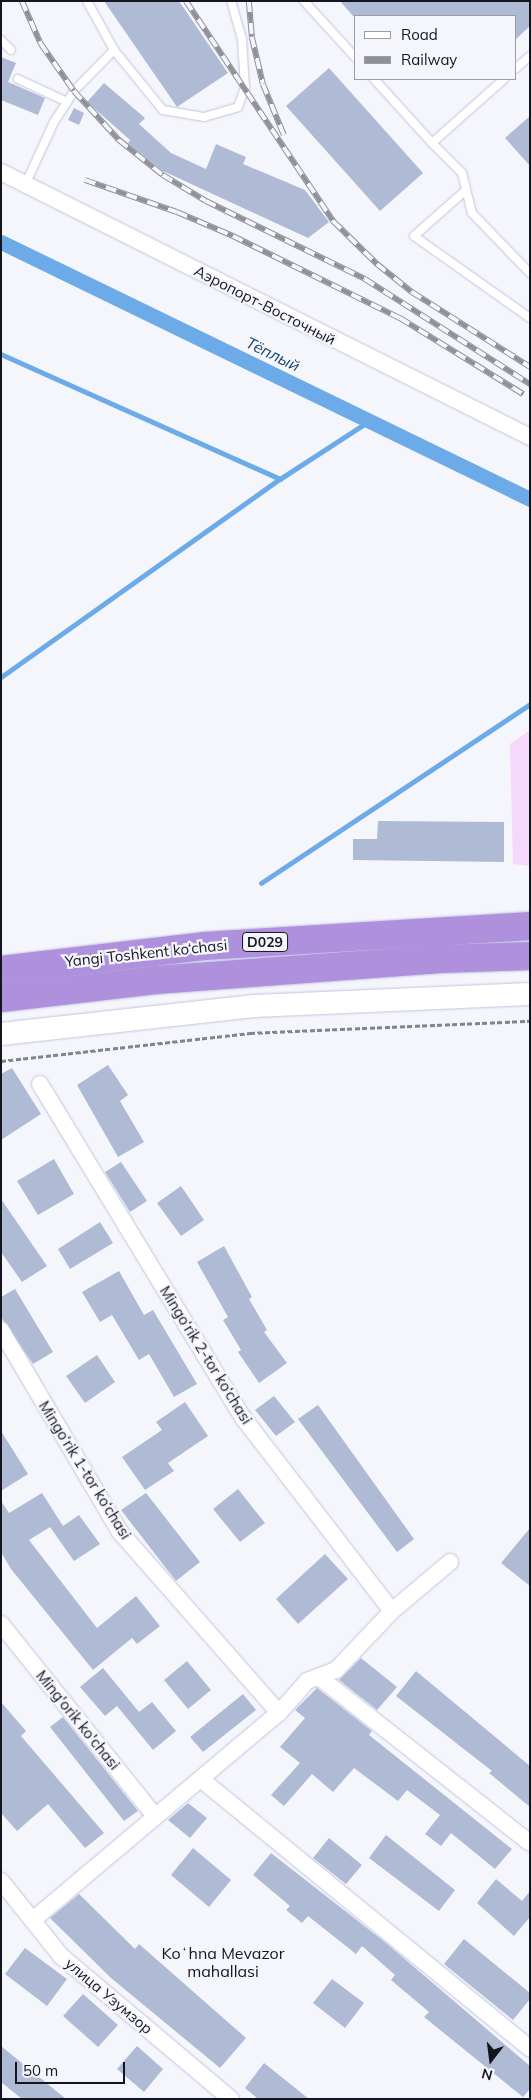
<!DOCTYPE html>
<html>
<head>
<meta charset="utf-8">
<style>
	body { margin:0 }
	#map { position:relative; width:531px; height:2100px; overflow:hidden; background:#f5f6fc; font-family:Mulish,sans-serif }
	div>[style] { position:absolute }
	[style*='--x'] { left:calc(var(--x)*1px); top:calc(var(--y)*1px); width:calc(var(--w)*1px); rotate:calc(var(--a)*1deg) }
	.green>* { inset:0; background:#f6d8fc }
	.stream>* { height:4.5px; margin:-2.25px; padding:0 2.25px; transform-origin:2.25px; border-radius:2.25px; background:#6cabe7 }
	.canal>* { height:15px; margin:-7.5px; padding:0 7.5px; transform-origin:7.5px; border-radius:7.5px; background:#6cabe7 }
	.building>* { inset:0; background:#afbbd5 }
	.path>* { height:2.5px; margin-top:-1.25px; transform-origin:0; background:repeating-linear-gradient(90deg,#83838b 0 5px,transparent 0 7.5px) }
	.roads { filter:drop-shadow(0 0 1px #c3c3e0) drop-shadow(0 0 1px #c3c3e0) }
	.lane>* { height:8px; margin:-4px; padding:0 4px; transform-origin:4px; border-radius:4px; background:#fff }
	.street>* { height:16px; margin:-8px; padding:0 8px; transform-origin:8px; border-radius:8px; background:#fff }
	.secondary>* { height:22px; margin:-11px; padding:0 11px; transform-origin:11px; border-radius:11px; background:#fff }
	.highway>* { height:28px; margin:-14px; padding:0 14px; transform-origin:14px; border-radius:14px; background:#af90dd }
	.rail>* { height:5.5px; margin-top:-2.75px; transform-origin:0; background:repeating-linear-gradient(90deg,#f5f6fc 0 11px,#8f9098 0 22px); box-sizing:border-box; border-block:1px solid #8f9098 }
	span { translate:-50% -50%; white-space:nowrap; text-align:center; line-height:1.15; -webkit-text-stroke:4.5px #f5f6fc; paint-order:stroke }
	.shield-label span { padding:1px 4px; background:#f5f6fc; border:1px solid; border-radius:4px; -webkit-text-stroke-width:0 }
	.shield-label { font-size:14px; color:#15151f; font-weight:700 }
	.street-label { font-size:15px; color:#15151f }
	.water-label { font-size:16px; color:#14436a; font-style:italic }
	.neighbourhood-label { font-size:16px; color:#15151f }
	.frame { position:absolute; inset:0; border:2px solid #15151f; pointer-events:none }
	.legend { position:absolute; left:354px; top:15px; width:162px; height:65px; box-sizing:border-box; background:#f5f6fc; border:1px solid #9b9ca4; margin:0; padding:6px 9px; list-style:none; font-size:15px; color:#15151f }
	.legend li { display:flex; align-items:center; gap:10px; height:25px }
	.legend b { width:25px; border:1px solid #9b9ca4 }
	.north { position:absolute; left:466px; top:2035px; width:50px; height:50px; -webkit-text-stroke:4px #f5f6fc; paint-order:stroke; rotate:195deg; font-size:14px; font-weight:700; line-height:20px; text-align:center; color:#15151f }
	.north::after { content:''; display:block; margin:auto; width:18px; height:22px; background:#15151f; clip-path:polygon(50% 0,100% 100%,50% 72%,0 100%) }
	.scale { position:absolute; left:15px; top:2062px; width:110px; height:22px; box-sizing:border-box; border:2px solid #15151f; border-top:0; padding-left:6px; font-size:15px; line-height:18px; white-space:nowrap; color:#15151f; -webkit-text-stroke:4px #f5f6fc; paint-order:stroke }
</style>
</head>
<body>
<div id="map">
	<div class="green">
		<i style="clip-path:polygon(530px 730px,530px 866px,513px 864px,510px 744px)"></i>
	</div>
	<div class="stream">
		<i style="--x:1;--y:354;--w:306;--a:24.1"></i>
		<i style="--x:1;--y:677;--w:342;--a:-35.4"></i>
		<i style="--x:280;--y:479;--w:106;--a:-33.1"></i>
		<i style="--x:261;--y:883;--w:323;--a:-33.6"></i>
	</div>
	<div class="canal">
		<i style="--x:1;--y:242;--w:588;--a:25.91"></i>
	</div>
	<div class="building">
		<i style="clip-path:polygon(104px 1px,179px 1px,228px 73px,177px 107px)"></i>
		<i style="clip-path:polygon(340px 1px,530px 1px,530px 26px,515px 40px,515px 16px,353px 16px)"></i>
		<i style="clip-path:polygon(1px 57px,16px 63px,8px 82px,45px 98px,38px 115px,1px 100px)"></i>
		<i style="clip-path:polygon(329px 68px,423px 173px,380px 211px,286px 106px)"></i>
		<i style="clip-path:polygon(104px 83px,145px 118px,139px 124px,171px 153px,206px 169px,216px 144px,246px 157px,243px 164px,305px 190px,329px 222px,308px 238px,163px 171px,128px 143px,130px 140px,87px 102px)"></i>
		<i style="clip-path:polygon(74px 108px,84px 113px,79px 125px,68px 120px)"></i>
		<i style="clip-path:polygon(530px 116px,530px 166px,505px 138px)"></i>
		<i style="clip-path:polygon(378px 821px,504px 822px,504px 862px,353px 860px,353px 839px,377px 839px)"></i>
		<i style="clip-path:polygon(108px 1065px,128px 1095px,120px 1101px,144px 1142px,118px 1157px,77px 1085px)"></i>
		<i style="clip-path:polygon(12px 1068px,41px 1114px,1px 1140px,1px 1074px)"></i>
		<i style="clip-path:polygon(54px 1159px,74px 1194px,38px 1215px,17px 1181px)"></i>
		<i style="clip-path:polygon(121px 1162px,147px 1201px,130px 1212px,105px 1172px)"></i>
		<i style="clip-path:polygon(181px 1186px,204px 1220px,181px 1236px,157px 1203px)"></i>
		<i style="clip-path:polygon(1px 1199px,47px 1266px,22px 1282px,1px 1252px)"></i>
		<i style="clip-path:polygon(100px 1222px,113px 1243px,70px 1269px,58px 1249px)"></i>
		<i style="clip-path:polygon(224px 1246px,252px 1297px,249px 1299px,267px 1330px,264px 1332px,287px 1363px,259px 1383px,238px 1352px,241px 1350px,223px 1320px,228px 1317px,197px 1262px)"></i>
		<i style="clip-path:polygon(119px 1271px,144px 1315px,153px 1310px,197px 1384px,174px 1397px,149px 1354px,139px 1360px,112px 1315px,100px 1322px,82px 1292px)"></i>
		<i style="clip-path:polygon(15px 1289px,53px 1352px,33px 1364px,1px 1317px,1px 1297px)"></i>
		<i style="clip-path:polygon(97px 1355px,115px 1382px,85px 1403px,66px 1376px)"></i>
		<i style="clip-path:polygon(274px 1396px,295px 1422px,276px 1436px,255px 1410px)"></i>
		<i style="clip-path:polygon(185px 1402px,208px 1436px,168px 1463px,174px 1471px,145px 1490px,122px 1457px,162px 1430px,156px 1422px)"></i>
		<i style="clip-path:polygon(318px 1405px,414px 1539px,397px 1552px,298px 1419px)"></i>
		<i style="clip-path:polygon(1px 1431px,28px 1474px,1px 1491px)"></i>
		<i style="clip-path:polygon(238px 1489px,265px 1523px,240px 1542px,213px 1509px)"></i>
		<i style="clip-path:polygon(42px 1493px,63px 1526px,79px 1515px,100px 1544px,74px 1561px,50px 1527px,29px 1540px,97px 1628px,136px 1596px,160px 1626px,137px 1644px,132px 1638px,93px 1670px,11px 1569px,1px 1552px,1px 1501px,9px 1513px)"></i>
		<i style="clip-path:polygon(146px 1493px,200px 1562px,176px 1581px,121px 1510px)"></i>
		<i style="clip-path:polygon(530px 1528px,530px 1586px,501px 1563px)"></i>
		<i style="clip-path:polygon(325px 1554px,348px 1579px,298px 1624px,276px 1599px)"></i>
		<i style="clip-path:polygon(361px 1658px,397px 1687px,377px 1710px,339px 1680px)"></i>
		<i style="clip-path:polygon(187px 1661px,211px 1690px,188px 1709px,164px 1680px)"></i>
		<i style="clip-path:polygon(103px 1668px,139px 1712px,152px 1702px,176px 1731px,153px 1750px,117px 1706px,105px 1716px,80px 1687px)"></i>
		<i style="clip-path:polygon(416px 1671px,530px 1766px,530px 1807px,489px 1773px,492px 1771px,396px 1696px)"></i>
		<i style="clip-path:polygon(317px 1688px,372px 1731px,369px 1735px,512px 1849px,495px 1869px,451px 1833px,441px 1846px,425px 1834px,440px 1815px,407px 1790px,398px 1801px,354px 1768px,333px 1792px,312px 1774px,284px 1806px,271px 1795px,300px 1763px,280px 1747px,305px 1718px,295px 1710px)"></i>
		<i style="clip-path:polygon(243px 1694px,256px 1710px,203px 1752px,190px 1737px)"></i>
		<i style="clip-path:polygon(1px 1702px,26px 1731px,21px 1736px,104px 1833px,85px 1848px,48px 1804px,17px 1831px,1px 1813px)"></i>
		<i style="clip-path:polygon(63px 1717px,138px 1811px,124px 1821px,50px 1727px)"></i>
		<i style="clip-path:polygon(188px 1803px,207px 1818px,190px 1838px,168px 1820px)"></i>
		<i style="clip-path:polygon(386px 1835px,455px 1890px,439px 1911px,369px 1858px)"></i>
		<i style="clip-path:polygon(329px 1838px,362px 1865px,346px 1884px,313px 1858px)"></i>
		<i style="clip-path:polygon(193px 1848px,231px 1880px,209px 1907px,171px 1875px)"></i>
		<i style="clip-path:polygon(271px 1853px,386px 1943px,530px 2066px,530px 2089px,523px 2097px,424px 2017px,429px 2012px,391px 1980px,395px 1975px,362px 1946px,356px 1954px,308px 1916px,302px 1923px,286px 1910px,290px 1906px,253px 1875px)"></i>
		<i style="clip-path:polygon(496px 1879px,522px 1901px,530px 1891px,530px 1917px,514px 1936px,477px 1903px)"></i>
		<i style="clip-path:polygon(79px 1894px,135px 1949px,139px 1944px,246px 2038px,220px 2068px,111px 1978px,50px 1918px)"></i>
		<i style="clip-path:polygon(464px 1939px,530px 1993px,530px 1999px,513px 2020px,444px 1964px)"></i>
		<i style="clip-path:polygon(25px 1948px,67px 1979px,47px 2006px,5px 1974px)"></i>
		<i style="clip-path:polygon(332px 1979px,364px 2003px,345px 2028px,313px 2003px)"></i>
		<i style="clip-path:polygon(83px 1994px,118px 2025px,98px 2047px,63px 2016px)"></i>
		<i style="clip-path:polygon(1px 2046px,66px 2099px,22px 2099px,1px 2082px)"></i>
		<i style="clip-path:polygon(137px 2046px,163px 2069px,144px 2092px,117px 2069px)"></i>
		<i style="clip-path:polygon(264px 2063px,309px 2099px,258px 2099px,245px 2088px)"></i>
	</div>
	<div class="path">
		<i style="--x:1;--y:1061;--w:251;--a:-6.4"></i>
		<i style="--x:250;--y:1033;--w:280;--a:-2.5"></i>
	</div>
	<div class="roads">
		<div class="lane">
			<i style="--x:87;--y:1;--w:56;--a:61.1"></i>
			<i style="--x:114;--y:50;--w:77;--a:50.8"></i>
			<i style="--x:163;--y:110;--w:42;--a:9.7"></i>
			<i style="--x:204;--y:117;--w:35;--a:-16"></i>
			<i style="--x:238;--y:107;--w:20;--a:-70"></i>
			<i style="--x:245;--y:88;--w:49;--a:-93.5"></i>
			<i style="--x:242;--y:39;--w:40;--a:-106"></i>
			<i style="--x:304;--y:1;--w:76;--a:47.7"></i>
			<i style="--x:1;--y:40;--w:14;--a:45"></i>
			<i style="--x:515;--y:69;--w:20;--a:-41"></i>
			<i style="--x:18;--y:79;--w:54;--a:25.1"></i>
			<i style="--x:374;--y:79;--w:86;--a:47.8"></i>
			<i style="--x:432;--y:143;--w:96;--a:-41.6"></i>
			<i style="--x:432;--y:143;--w:42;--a:45"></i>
			<i style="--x:462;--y:173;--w:41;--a:76"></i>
			<i style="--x:472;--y:213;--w:83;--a:46"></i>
			<i style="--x:25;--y:185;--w:69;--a:-65.3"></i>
			<i style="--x:54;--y:122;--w:37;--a:-57"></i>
			<i style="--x:74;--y:91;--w:57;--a:-45.7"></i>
			<i style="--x:466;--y:190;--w:69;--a:138.5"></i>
			<i style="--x:414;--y:236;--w:142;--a:35.3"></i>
		</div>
		<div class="street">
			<i style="--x:1;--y:172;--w:592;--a:26.61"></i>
			<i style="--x:40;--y:1084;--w:392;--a:58.7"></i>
			<i style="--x:244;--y:1419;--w:242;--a:52.4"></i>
			<i style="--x:1;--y:1330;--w:234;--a:59.5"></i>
			<i style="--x:120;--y:1532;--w:241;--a:48.7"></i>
			<i style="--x:1;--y:1624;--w:246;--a:51.3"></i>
			<i style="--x:319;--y:1677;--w:268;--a:38.2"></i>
			<i style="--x:202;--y:1780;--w:424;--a:39.3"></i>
			<i style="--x:1;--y:1881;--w:96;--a:51.3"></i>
			<i style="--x:61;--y:1956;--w:222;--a:40.1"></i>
			<i style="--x:34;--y:1919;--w:320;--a:-40.1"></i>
			<i style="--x:279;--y:1713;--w:43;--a:-48.8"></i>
			<i style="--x:307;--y:1681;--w:31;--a:-21"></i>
			<i style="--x:336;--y:1670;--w:81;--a:-46.5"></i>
			<i style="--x:392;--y:1611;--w:76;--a:-40.2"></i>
		</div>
		<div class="secondary">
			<i style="--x:1;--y:1034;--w:255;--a:-6.3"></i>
			<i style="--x:254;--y:1006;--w:276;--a:-2.5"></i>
		</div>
		<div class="highway">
			<i style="--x:1;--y:970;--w:204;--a:-6.7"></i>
			<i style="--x:204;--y:946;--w:327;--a:-3.5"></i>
			<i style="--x:1;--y:998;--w:156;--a:-6.6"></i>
			<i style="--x:156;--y:980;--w:286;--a:-4.2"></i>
			<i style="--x:441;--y:959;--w:89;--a:-1.9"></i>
		</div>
	</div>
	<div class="rail">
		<i style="--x:22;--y:1;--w:47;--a:66.2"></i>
		<i style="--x:41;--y:44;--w:57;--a:54.9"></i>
		<i style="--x:74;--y:91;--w:67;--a:47.4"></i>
		<i style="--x:119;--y:140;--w:56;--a:38.5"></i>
		<i style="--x:163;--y:175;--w:50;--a:31.2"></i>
		<i style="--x:206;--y:201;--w:177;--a:26.1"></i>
		<i style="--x:365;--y:279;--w:196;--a:32.5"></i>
		<i style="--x:186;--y:1;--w:265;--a:56.2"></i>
		<i style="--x:333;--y:221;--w:62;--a:44.3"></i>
		<i style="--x:377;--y:264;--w:45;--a:38.7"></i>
		<i style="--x:412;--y:292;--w:140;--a:32.4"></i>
		<i style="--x:249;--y:1;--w:36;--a:85"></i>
		<i style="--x:252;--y:37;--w:48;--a:76.8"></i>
		<i style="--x:263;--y:84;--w:55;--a:67.6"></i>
		<i style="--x:85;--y:180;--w:97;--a:19.2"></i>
		<i style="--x:177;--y:212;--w:61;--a:23.2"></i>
		<i style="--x:233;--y:236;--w:186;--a:26.2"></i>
		<i style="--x:400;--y:318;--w:145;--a:31.7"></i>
	</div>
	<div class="shield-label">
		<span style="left:265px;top:942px">D029</span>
	</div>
	<div class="street-label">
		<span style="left:265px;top:305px;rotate:27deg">Аэропорт-Восточный</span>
		<span style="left:146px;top:953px;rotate:-6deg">Yangi Toshkent ko‘chasi</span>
		<span style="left:206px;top:1355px;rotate:58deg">Mingo‘rik 2-tor ko‘chasi</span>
		<span style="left:85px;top:1470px;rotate:58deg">Mingo‘rik 1-tor ko‘chasi</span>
		<span style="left:78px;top:1720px;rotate:51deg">Ming'orik ko'chasi</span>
		<span style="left:109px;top:1996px;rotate:40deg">улица Узумзор</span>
	</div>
	<div class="water-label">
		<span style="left:273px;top:354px;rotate:26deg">Тёплый</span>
	</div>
	<div class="neighbourhood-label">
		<span style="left:223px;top:1962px">Koʻhna Mevazor<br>mahallasi</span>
	</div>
	<div class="frame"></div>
	<ul class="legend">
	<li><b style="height:6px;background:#fff"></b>Road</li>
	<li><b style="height:6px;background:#8f9098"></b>Railway</li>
	</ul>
	<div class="north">N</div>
	<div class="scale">50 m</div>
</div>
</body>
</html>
